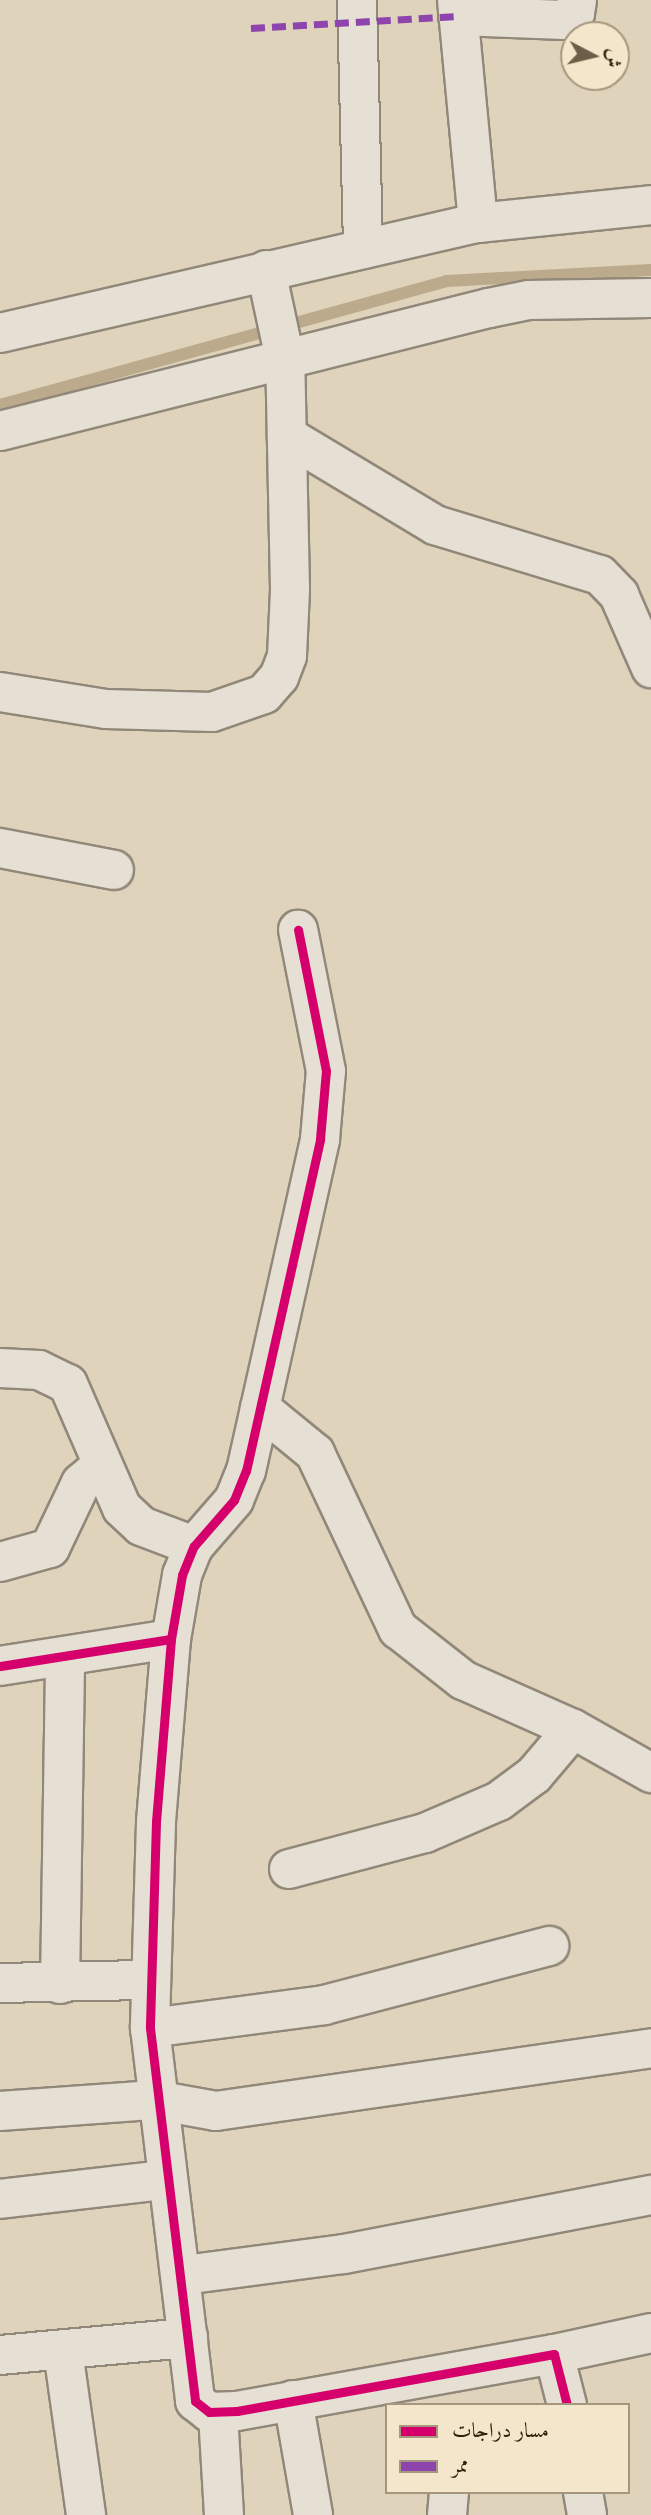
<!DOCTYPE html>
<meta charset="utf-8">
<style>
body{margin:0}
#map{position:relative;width:651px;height:2515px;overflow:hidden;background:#dfd3bc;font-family:"Libre Bodoni",Amiri,serif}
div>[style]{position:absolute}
.stream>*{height:12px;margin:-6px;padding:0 6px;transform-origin:6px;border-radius:6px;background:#bcaa8c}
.roads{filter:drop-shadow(2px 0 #918879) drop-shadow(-2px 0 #918879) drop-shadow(0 2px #918879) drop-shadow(0 -2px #918879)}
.minor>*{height:38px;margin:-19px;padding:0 19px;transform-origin:19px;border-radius:19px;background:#e5dfd4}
.quiet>*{height:7px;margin-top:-3.5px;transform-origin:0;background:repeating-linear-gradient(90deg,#8e44ad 0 14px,transparent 0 21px)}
.cycleway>*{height:9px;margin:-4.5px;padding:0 4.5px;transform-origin:4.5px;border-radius:4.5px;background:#d6006c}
span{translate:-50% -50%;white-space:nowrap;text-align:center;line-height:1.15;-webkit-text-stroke:5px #f4e6ca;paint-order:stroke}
.legend{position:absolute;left:385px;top:2403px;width:245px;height:91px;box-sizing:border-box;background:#f4e6ca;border:2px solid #a6967e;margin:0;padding:9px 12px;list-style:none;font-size:21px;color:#301f0d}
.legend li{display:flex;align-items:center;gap:14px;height:35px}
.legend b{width:35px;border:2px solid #a6967e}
.north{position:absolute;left:560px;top:21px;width:70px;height:70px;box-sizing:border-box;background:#f4e6ca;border:2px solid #a6967e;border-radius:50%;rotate:97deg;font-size:19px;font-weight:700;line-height:28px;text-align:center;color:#301f0d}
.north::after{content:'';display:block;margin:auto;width:24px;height:32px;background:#6d5e4a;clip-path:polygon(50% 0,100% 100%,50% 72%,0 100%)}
</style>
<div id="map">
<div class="stream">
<i style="left:0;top:405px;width:464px;rotate:-15.5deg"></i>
<i style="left:447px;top:281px;width:204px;rotate:-3.1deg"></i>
</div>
<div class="roads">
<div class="minor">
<i style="left:357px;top:0;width:249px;rotate:88.6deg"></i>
<i style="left:457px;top:0;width:224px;rotate:84.6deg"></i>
<i style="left:458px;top:16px;width:106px;rotate:2.2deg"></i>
<i style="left:564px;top:20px;width:13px;rotate:-32deg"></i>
<i style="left:575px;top:13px;width:13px;rotate:-81deg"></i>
<i style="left:0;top:333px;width:490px;rotate:-13deg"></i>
<i style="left:478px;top:223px;width:174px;rotate:-5.9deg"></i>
<i style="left:0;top:431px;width:504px;rotate:-14.12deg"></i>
<i style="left:489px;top:308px;width:41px;rotate:-11.3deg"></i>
<i style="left:529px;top:300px;width:122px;rotate:-0.9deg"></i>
<i style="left:287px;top:436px;width:173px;rotate:31deg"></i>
<i style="left:435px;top:525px;width:172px;rotate:16.9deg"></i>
<i style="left:600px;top:575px;width:28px;rotate:46deg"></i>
<i style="left:619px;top:595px;width:80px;rotate:66.3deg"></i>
<i style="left:0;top:692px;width:107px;rotate:9.1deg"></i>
<i style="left:106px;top:709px;width:106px;rotate:1.6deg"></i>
<i style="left:212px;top:712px;width:55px;rotate:-19.1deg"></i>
<i style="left:264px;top:694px;width:23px;rotate:-49deg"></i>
<i style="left:279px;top:677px;width:22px;rotate:-69deg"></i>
<i style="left:287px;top:656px;width:67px;rotate:-87.4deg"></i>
<i style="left:290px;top:589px;width:230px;rotate:-91.2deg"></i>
<i style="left:285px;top:359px;width:91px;rotate:-102.1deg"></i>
<i style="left:0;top:848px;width:116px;rotate:10.9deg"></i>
<i style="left:0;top:1368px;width:39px;rotate:3deg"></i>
<i style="left:39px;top:1370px;width:32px;rotate:26deg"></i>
<i style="left:68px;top:1384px;width:135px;rotate:66.5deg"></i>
<i style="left:122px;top:1508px;width:26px;rotate:43deg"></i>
<i style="left:141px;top:1526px;width:57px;rotate:20.7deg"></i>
<i style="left:260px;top:1408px;width:71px;rotate:39.3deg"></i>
<i style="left:315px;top:1453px;width:195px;rotate:64.8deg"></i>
<i style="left:398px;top:1629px;width:83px;rotate:38.1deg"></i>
<i style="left:463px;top:1680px;width:120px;rotate:24deg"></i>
<i style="left:573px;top:1729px;width:90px;rotate:29.4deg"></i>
<i style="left:0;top:1562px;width:52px;rotate:-15.6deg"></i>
<i style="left:50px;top:1548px;width:72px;rotate:-64.5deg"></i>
<i style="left:81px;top:1483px;width:26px;rotate:-40deg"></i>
<i style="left:171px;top:1639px;width:65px;rotate:-80.2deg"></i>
<i style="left:182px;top:1575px;width:31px;rotate:-68deg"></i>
<i style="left:194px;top:1546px;width:61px;rotate:-49deg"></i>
<i style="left:234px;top:1500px;width:31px;rotate:-68deg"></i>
<i style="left:246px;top:1471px;width:340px;rotate:-77.4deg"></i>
<i style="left:320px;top:1139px;width:68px;rotate:-85deg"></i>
<i style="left:326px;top:1071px;width:144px;rotate:-101.2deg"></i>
<i style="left:0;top:1666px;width:173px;rotate:-9deg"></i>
<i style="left:171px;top:1639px;width:184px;rotate:94.7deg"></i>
<i style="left:156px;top:1822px;width:206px;rotate:91.7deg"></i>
<i style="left:150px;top:2028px;width:376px;rotate:83.1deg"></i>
<i style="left:195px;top:2401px;width:18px;rotate:38deg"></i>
<i style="left:209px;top:2412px;width:28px;rotate:-2deg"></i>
<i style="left:237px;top:2411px;width:322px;rotate:-10.2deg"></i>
<i style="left:554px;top:2354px;width:53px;rotate:75.7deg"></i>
<i style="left:289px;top:1869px;width:141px;rotate:-14.8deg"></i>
<i style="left:425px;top:1833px;width:81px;rotate:-23.4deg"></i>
<i style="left:499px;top:1801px;width:44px;rotate:-36.6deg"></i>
<i style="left:534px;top:1775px;width:60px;rotate:-49.7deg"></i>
<i style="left:0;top:1983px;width:148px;rotate:-1.2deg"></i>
<i style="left:60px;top:1984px;width:327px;rotate:-89.1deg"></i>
<i style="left:150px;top:2028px;width:176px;rotate:-7.5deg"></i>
<i style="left:324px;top:2005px;width:233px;rotate:-14.7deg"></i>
<i style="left:0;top:2111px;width:155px;rotate:-4.1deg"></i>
<i style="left:155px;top:2100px;width:62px;rotate:10.2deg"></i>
<i style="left:216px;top:2111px;width:440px;rotate:-8.2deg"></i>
<i style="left:0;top:2199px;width:166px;rotate:-6.6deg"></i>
<i style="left:184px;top:2275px;width:161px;rotate:-7.5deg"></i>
<i style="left:344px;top:2254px;width:313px;rotate:-10.9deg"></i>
<i style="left:63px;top:2351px;width:166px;rotate:82deg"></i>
<i style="left:554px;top:2354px;width:99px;rotate:-12.2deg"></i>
<i style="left:0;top:2355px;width:189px;rotate:-5.2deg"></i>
<i style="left:293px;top:2400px;width:117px;rotate:80.1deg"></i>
<i style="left:218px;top:2414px;width:101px;rotate:86.6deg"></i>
<i style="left:583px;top:2492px;width:23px;rotate:80deg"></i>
<i style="left:447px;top:2515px;width:23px;rotate:-85deg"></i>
</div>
</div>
<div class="quiet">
<i style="left:251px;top:28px;width:207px;rotate:-3.3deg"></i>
</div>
<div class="cycleway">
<i style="left:171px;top:1639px;width:65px;rotate:-80.2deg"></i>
<i style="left:182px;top:1575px;width:31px;rotate:-68deg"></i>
<i style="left:194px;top:1546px;width:61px;rotate:-49deg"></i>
<i style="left:234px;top:1500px;width:31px;rotate:-68deg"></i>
<i style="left:246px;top:1471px;width:340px;rotate:-77.4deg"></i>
<i style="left:320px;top:1139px;width:68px;rotate:-85deg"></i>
<i style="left:326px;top:1071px;width:144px;rotate:-101.2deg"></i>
<i style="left:0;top:1666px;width:173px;rotate:-9deg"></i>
<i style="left:171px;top:1639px;width:184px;rotate:94.7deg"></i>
<i style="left:156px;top:1822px;width:206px;rotate:91.7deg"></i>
<i style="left:150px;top:2028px;width:376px;rotate:83.1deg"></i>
<i style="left:195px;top:2401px;width:18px;rotate:38deg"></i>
<i style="left:209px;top:2412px;width:28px;rotate:-2deg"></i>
<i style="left:237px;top:2411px;width:322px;rotate:-10.2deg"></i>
<i style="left:554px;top:2354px;width:53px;rotate:75.7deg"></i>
</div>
<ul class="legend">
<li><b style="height:9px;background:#d6006c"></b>مسار دراجات</li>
<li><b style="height:9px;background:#8e44ad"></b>ممر</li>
</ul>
<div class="north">ش</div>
</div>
